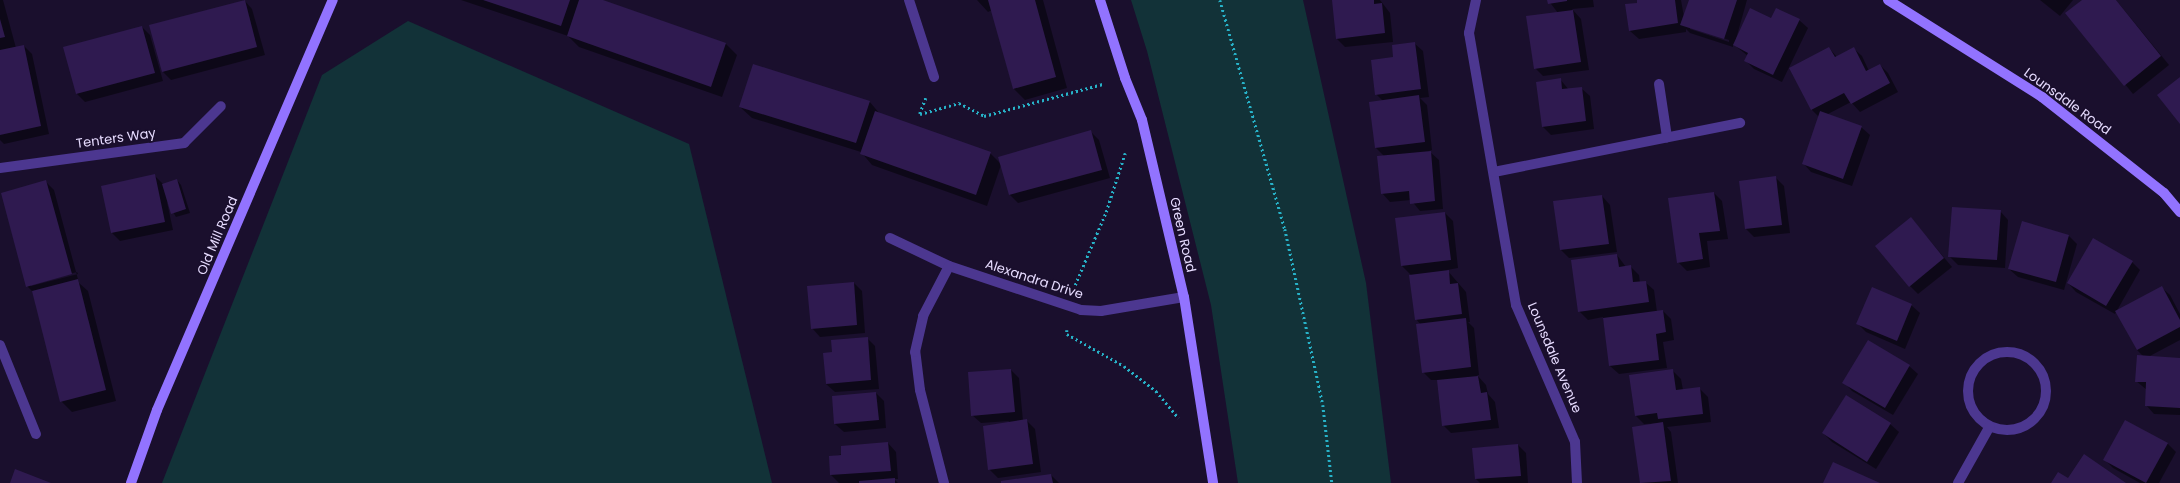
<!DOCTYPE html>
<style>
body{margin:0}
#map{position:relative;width:2180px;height:483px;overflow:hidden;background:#1a0f2d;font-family:Poppins,sans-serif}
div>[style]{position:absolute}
.green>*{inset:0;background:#123238}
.shadow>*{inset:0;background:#0007}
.building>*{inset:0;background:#2f1a50}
.path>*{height:2.5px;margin-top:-1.25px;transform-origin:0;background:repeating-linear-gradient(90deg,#27b2c8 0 2px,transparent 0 5px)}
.street>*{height:10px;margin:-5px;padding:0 5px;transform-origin:5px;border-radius:5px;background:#4c3790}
.street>.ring{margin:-5px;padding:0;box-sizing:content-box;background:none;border:10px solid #4c3790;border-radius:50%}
.secondary>*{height:10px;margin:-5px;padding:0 5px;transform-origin:5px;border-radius:5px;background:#9273ff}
span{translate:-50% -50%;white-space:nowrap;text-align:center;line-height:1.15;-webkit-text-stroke:3px #1a0f2d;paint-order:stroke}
.street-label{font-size:13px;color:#e7dcff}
</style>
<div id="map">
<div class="green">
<i style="clip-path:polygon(1131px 0,1303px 0,1366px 283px,1391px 483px,1238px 483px,1211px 305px,1147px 51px)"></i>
<i style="clip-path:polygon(408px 21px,689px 144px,772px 483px,162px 483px,322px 75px)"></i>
</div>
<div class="shadow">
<i style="clip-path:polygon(0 0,3px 0,16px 48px,24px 46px,32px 54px,49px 134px,4px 144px,0 140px)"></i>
<i style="clip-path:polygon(244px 0,252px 9px,265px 55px,171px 80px,163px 72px)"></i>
<i style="clip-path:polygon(461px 0,600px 0,726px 44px,737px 55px,722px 97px,579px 47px,568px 36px)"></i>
<i style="clip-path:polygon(977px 0,1043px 0,1067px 88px,1025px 100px,1013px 88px,992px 10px,988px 12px)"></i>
<i style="clip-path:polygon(1333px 0,1380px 0,1390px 13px,1393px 42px,1345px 47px,1337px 39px)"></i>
<i style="clip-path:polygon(1548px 0,1593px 0,1594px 7px,1572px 9px,1581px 19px,1589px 70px,1543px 76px,1535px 68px,1558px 13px)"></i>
<i style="clip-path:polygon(evenodd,1638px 0,1681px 0,1684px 17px,1690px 0,1747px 0,1736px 39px,1772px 20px,1799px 20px,1808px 28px,1782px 82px,1754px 69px,1746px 61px,1748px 56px,1733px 44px,1733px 47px,1690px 33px,1686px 29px,1686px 32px,1639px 39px,1630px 31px,1638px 0,1690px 27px,1729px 40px,1729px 42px,1690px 29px,1690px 27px)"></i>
<i style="clip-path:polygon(2040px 0,2073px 0,2060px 16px)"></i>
<i style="clip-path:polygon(2083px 0,2116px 0,2169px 65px,2133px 94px,2067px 13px)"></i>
<i style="clip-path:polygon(142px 27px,150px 35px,163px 81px,85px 102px,77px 94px,64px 48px)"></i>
<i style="clip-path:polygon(1414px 43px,1423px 51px,1429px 97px,1420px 98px,1427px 105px,1432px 150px,1429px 151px,1439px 160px,1443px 209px,1420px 211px,1411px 200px,1390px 202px,1382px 193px,1384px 156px,1376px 148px,1370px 103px,1383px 101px,1376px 94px,1394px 57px)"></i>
<i style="clip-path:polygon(1829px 48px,1837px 57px,1853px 48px,1862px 56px,1869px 71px,1880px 65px,1888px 73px,1898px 92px,1860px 112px,1851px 102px,1826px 115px,1861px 127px,1870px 135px,1852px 186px,1811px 172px,1803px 163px,1819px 117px,1812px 110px,1790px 69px)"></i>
<i style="clip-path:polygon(1560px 79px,1569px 90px,1581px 88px,1590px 96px,1594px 129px,1551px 135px,1543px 127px)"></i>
<i style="clip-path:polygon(869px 101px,880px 114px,990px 153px,1001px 164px,1091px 132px,1099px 140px,1110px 178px,1018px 203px,1010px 195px,1001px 165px,987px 206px,872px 165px,861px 152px,752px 118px,740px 107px)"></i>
<i style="clip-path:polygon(155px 176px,163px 184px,177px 180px,181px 185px,190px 213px,176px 217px,167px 202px,173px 230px,120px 241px,112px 233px)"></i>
<i style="clip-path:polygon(1775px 177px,1784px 186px,1790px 233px,1754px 237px,1746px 229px)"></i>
<i style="clip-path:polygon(evenodd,46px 182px,54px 190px,79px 283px,88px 291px,116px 401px,72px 412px,61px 401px,33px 292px,27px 286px,46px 182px,77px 272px,78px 274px,31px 286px,31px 284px,77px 272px)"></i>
<i style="clip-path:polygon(1714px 193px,1722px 201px,1728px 239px,1707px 241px,1710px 267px,1687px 271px,1678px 262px)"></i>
<i style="clip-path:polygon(1602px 196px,1610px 205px,1617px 252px,1569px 258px,1561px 250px)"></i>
<i style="clip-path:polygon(2000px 211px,2008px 220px,2005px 268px,1958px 265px,1949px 256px)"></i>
<i style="clip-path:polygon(1445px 213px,1453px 221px,1458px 268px,1447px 270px,1466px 292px,1470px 322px,1468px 322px,1474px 328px,1479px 375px,1477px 375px,1486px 385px,1488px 394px,1495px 402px,1499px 428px,1451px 433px,1443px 425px,1438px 380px,1431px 380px,1423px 372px,1421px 325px,1416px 319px,1412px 276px,1402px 266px)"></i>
<i style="clip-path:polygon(1911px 218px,1952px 267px,1918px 294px,1910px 286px)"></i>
<i style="clip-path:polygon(2069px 236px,2077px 244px,2064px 290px,2018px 277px,2009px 269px)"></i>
<i style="clip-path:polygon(1617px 255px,1626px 267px,1630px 266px,1639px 275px,1640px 283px,1645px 282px,1654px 290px,1657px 312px,1663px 311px,1671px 319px,1674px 340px,1663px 342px,1667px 368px,1619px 374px,1610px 366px,1603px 317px,1588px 320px,1579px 311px)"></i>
<i style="clip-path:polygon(2132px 262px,2140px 270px,2115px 314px,2076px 292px,2068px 283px)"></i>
<i style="clip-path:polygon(854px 283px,862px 291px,865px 333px,820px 337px,812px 328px)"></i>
<i style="clip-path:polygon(2161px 287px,2170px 295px,2180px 314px,2180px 340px,2148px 357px,2180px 359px,2180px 415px,2154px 414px,2146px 405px,2147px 390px,2136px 381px,2144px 357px,2137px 350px)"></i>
<i style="clip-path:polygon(1911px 305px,1920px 313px,1905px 349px,1866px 332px,1858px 324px)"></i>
<i style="clip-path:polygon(867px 338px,875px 346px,879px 389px,835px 392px,826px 384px)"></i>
<i style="clip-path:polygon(1909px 366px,1918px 374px,1893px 415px,1852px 391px,1844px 382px)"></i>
<i style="clip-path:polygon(1011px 370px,1019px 378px,1023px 421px,1027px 421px,1035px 429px,1041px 472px,998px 478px,989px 469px,1009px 421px,981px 423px,972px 415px)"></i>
<i style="clip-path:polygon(1673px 371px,1681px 379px,1683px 390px,1699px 388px,1708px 397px,1711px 422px,1667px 427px,1671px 432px,1678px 483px,1641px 483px,1634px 428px,1664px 423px,1644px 424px,1636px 416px)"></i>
<i style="clip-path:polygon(876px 393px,884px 401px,886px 428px,844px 432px,835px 424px)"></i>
<i style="clip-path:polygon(1846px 396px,1890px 424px,1899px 432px,1876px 469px,1832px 442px,1823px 433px)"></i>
<i style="clip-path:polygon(888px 443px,896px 452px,898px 479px,894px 479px,898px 483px,839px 483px,831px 475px,830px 457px)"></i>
<i style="clip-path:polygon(2168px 444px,2176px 452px,2159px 483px,2140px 483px,2113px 468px,2105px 460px)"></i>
<i style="clip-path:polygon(1518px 445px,1526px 453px,1528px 483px,1480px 483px,1476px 479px,1474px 448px)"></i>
<i style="clip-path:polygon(1051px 475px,1059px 483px,1002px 483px)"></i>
</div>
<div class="building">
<i style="clip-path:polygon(245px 0,257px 47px,162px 72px,149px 25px)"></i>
<i style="clip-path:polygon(483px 0,570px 0,561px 26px)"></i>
<i style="clip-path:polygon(579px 0,603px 0,726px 43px,711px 87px,567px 36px)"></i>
<i style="clip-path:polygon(988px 0,1035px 0,1056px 77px,1013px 89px)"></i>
<i style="clip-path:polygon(1332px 0,1374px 0,1374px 4px,1382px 3px,1385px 33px,1336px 39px)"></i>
<i style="clip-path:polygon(1547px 0,1567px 0,1567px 1px,1548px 4px)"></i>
<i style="clip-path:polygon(1637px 0,1675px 0,1678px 23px,1629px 31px,1625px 4px,1637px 3px)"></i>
<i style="clip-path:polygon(1689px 0,1737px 0,1724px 39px,1680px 25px)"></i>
<i style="clip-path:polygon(2082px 0,2116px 0,2161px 56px,2124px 86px,2065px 13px)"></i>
<i style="clip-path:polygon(1750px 8px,1771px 18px,1776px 8px,1800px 19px,1773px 75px,1744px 61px,1748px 53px,1733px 45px)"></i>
<i style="clip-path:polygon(1573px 10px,1581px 62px,1534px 69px,1526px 16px)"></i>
<i style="clip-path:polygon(0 19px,5px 37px,0 38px)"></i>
<i style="clip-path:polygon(142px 26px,155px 73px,76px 94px,63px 47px)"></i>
<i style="clip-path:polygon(1415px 42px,1421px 89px,1375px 95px,1371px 60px,1393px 57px,1392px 45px)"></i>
<i style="clip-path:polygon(24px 45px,41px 126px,0 135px,0 50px)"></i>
<i style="clip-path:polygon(1829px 47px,1835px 57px,1854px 47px,1866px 71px,1880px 64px,1890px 83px,1851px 104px,1844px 93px,1811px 110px,1789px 68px)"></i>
<i style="clip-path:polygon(753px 64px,870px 101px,856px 143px,739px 107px)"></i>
<i style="clip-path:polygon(2180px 77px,2180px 124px,2157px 95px)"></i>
<i style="clip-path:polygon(1561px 78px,1562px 89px,1582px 87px,1586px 121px,1542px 127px,1536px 82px)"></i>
<i style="clip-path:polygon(1419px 95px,1425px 142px,1375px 148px,1369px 102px)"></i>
<i style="clip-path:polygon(875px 111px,991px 152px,976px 195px,860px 154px)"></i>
<i style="clip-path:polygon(1820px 111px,1862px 126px,1843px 179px,1802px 164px)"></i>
<i style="clip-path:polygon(1091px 130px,1102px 170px,1009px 195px,998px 157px)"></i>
<i style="clip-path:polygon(1431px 151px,1435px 201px,1410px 204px,1409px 191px,1381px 194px,1377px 156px)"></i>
<i style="clip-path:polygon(155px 174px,165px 222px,111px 233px,101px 186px)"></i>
<i style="clip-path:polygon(1776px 176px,1782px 225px,1745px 229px,1739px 181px)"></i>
<i style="clip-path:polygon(177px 179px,186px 209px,171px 214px,162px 184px)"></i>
<i style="clip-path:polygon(46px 180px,72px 274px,26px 287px,1px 193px)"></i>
<i style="clip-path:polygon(1714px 192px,1720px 231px,1699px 233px,1703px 259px,1677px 263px,1668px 198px)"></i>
<i style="clip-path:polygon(1602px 195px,1609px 244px,1560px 250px,1553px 201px)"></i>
<i style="clip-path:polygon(1952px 207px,2001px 210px,1997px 260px,1948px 257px)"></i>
<i style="clip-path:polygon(1445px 212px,1451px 260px,1401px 266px,1395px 218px)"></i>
<i style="clip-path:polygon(1911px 217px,1944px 258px,1909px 287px,1875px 246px)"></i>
<i style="clip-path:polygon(2022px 221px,2069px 235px,2056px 282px,2008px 269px)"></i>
<i style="clip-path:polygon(2093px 238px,2133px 261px,2106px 306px,2067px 283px)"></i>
<i style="clip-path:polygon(1617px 254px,1619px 267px,1631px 265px,1633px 282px,1646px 281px,1649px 302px,1578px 312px,1571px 260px)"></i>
<i style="clip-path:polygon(1449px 270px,1450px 284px,1458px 283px,1462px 314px,1415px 320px,1409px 275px)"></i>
<i style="clip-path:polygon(78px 279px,106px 390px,60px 402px,32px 291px)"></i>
<i style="clip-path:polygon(854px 282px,857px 325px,811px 329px,807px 286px)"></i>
<i style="clip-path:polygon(2162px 286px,2180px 320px,2180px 327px,2137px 350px,2115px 311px)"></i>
<i style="clip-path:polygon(1872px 287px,1912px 304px,1897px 341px,1856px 324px)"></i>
<i style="clip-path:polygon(1663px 310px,1666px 332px,1656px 334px,1659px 360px,1609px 366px,1603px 318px)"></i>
<i style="clip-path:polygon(1466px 318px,1471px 367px,1422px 373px,1416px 324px)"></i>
<i style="clip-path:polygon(868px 337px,871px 380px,826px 384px,823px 353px,832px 352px,831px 340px)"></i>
<i style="clip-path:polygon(1868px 340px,1910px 365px,1885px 408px,1842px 383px)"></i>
<i style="clip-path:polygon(2137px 355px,2180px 358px,2180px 408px,2145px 406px,2146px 382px,2135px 382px)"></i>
<i style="clip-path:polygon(1011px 369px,1015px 412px,971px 416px,968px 372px)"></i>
<i style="clip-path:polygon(1673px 369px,1676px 390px,1700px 387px,1703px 414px,1658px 419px,1657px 413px,1635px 416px,1629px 375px)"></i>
<i style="clip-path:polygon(1478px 376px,1481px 393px,1487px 392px,1491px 420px,1442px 426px,1437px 380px)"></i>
<i style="clip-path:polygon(876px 392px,879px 420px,834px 424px,832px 396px)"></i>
<i style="clip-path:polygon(1846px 395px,1891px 423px,1867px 462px,1822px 433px)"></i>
<i style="clip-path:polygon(1027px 419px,1033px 464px,988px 470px,983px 426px)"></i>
<i style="clip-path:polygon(2125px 420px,2168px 443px,2146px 483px,2103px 460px)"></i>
<i style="clip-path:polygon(1663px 422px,1671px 481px,1640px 483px,1632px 427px)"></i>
<i style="clip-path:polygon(888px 442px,891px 471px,830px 475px,829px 456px,841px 455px,841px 446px)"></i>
<i style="clip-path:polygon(1518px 444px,1521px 476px,1475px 479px,1472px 448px)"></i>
<i style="clip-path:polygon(2084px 454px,2126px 483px,2051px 483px,2058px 472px,2068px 478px)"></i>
<i style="clip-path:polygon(1833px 462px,1880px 483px,1823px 483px)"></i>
<i style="clip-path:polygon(15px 469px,51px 483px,10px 483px)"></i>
<i style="clip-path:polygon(1051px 474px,1053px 483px,1001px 483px,1001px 481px)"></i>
<i style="clip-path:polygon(895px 478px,895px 483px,859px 483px,859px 481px)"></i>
</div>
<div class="path">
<i style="left:1220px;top:0;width:238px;rotate:74.2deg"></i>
<i style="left:1285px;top:229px;width:180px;rotate:77.8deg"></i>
<i style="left:1323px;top:405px;width:79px;rotate:83.4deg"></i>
<i style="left:926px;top:98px;width:17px;rotate:111deg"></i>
<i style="left:920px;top:114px;width:41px;rotate:-15.8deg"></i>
<i style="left:959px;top:103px;width:28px;rotate:27deg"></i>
<i style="left:984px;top:116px;width:123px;rotate:-15.1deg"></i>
<i style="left:1075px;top:285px;width:79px;rotate:-67deg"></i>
<i style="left:1106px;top:212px;width:62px;rotate:-72.1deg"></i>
<i style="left:1067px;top:330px;width:4px;rotate:90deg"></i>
<i style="left:1067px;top:334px;width:65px;rotate:29.3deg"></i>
<i style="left:1124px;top:366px;width:41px;rotate:38deg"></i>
<i style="left:1156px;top:391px;width:35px;rotate:50deg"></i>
</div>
<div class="street">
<i style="left:909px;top:0;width:81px;rotate:72deg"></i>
<i style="left:1476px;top:0;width:34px;rotate:102deg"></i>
<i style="left:1469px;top:33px;width:276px;rotate:80.2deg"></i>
<i style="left:1516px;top:305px;width:149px;rotate:66.7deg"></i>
<i style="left:1575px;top:442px;width:41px;rotate:87.2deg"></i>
<i style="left:1659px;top:84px;width:54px;rotate:81.4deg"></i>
<i style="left:0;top:168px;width:186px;rotate:-7.7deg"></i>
<i style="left:184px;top:143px;width:52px;rotate:-45deg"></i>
<i style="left:1494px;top:172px;width:251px;rotate:-11.3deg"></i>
<i style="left:890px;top:238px;width:65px;rotate:25.4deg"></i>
<i style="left:949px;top:266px;width:139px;rotate:18.4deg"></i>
<i style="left:1081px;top:310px;width:20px;rotate:3deg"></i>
<i style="left:1101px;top:311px;width:84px;rotate:-9.6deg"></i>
<i style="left:0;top:345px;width:96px;rotate:68deg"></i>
<i class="ring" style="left:1968px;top:352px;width:68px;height:68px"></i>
<i style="left:944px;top:483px;width:96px;rotate:-104.5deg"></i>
<i style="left:920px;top:390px;width:38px;rotate:-97deg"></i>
<i style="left:915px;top:352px;width:37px;rotate:-77deg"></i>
<i style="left:923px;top:316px;width:56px;rotate:-62.5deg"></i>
<i style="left:1958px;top:483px;width:65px;rotate:-60.7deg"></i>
</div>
<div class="secondary">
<i style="left:1100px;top:0;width:82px;rotate:72.2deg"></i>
<i style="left:1125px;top:78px;width:45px;rotate:68deg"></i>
<i style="left:1142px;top:120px;width:182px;rotate:76.7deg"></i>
<i style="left:1184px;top:297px;width:188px;rotate:81.1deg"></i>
<i style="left:1888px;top:0;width:182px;rotate:32.2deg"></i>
<i style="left:2042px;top:97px;width:155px;rotate:38.2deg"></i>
<i style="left:2164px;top:193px;width:25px;rotate:50deg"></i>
<i style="left:131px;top:483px;width:77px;rotate:-70.4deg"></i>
<i style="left:157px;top:410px;width:446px;rotate:-66.8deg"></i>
</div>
<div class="street-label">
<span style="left:2067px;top:102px;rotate:36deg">Lounsdale Road</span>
<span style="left:116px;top:139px;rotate:-8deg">Tenters Way</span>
<span style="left:1182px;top:235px;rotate:77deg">Green Road</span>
<span style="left:218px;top:236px;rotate:-67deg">Old Mill Road</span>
<span style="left:1034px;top:280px;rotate:18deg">Alexandra Drive</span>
<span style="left:1554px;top:358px;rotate:67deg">Lounsdale Avenue</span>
</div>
</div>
